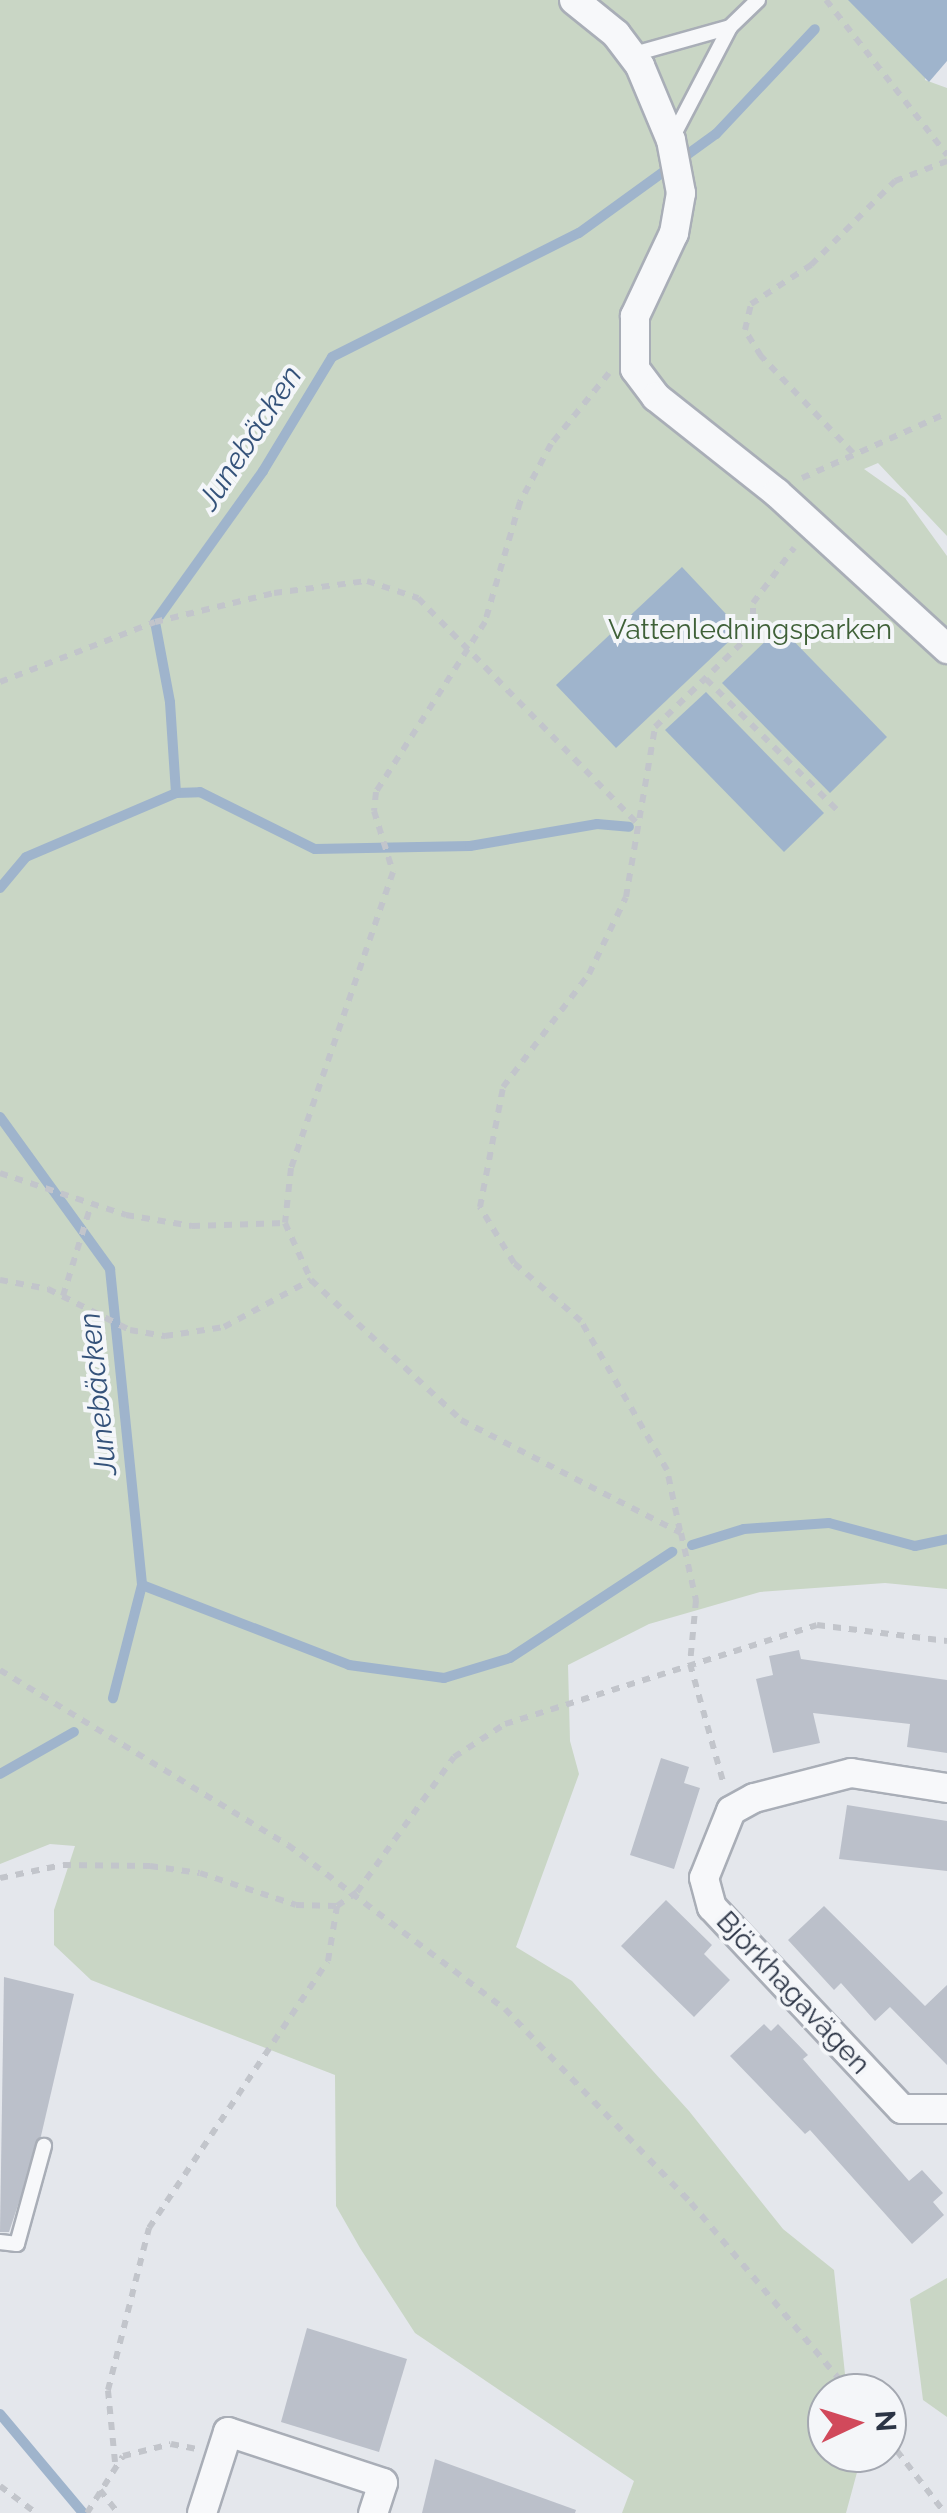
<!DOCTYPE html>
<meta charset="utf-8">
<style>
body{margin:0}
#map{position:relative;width:947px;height:2513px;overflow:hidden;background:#e4e7ec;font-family:Raleway,sans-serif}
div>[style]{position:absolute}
.green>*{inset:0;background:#c9d6c5}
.water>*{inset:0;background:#9fb4cc}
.stream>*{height:10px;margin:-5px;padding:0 5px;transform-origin:5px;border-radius:5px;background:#9fb4cc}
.building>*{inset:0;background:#bbc0ca}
.path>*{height:6px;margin-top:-3px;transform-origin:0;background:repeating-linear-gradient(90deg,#c2c5cb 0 8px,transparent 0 16px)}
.roads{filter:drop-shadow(2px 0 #a9aeb7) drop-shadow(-2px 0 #a9aeb7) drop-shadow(0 2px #a9aeb7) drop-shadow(0 -2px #a9aeb7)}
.lane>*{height:14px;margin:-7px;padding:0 7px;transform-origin:7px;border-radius:7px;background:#f7f8fa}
.street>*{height:28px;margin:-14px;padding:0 14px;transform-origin:14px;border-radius:14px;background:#f7f8fa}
span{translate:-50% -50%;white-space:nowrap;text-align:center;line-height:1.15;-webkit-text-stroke:8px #f4f6f9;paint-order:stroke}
.park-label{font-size:28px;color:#3f6138}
.street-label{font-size:28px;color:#2b3445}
.water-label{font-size:30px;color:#34527a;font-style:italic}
.north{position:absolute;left:807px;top:2373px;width:100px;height:100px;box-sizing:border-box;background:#f4f6f9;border:2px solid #a4a8b1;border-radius:50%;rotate:86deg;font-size:28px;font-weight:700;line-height:40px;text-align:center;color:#2b3445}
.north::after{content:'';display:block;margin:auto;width:35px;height:45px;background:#d1495b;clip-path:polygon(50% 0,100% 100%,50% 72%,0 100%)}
</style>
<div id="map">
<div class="green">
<i style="clip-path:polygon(0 0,938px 0,925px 80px,947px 88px,947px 536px,878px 463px,864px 469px,905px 498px,947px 556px,947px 1589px,885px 1583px,760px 1592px,649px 1624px,568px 1665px,570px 1741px,579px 1774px,516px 1947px,572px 1981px,689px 2111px,783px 2229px,834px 2270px,847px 2393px,827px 2393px,827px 2453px,856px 2453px,859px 2465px,846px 2513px,622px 2513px,634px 2481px,415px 2333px,360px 2248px,336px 2206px,335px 2075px,91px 1980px,54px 1945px,54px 1910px,75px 1846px,50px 1844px,0 1864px)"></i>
<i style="clip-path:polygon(947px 2278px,947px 2417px,923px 2400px,910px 2299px)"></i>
</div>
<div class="water">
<i style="clip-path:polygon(848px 0,947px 0,947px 61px,929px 82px)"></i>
<i style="clip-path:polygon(682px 567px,741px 630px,616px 748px,556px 685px)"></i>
<i style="clip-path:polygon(780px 627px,887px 737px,830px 793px,722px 683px)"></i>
<i style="clip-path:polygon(706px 692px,824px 813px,784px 852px,665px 730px)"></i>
</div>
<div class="stream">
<i style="left:176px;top:793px;width:24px;rotate:-2deg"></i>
<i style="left:200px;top:792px;width:128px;rotate:26.4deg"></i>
<i style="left:315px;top:849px;width:155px;rotate:-1.1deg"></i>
<i style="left:470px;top:846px;width:129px;rotate:-9.8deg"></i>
<i style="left:597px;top:824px;width:32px;rotate:5deg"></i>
<i style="left:0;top:888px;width:40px;rotate:-50deg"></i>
<i style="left:26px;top:857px;width:163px;rotate:-23.1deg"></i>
<i style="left:176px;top:793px;width:91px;rotate:-93.8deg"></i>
<i style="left:170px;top:702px;width:81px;rotate:-100.6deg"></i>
<i style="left:155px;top:622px;width:186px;rotate:-54.4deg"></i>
<i style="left:263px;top:471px;width:133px;rotate:-58.8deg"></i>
<i style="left:332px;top:357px;width:276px;rotate:-26.7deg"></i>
<i style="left:579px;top:233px;width:169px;rotate:-35.9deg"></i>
<i style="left:716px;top:134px;width:144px;rotate:-46.7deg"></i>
<i style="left:0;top:1117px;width:188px;rotate:54.1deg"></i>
<i style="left:110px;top:1269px;width:318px;rotate:84.2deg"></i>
<i style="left:142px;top:1585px;width:117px;rotate:104.4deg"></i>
<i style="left:692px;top:1545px;width:54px;rotate:-17.1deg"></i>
<i style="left:744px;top:1529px;width:85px;rotate:-4deg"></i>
<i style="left:829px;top:1523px;width:89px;rotate:15deg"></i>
<i style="left:915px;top:1546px;width:33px;rotate:-12deg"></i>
<i style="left:142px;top:1585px;width:222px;rotate:21.1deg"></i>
<i style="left:349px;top:1665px;width:96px;rotate:7.8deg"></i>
<i style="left:444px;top:1678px;width:69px;rotate:-16.9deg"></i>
<i style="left:510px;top:1658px;width:194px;rotate:-33.2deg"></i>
<i style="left:0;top:1774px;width:85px;rotate:-29.6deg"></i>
<i style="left:0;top:2414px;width:129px;rotate:50deg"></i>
</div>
<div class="building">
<i style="clip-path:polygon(799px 1650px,801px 1659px,947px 1680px,947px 1753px,907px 1747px,910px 1724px,813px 1713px,820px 1743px,773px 1753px,756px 1679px,773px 1675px,769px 1656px)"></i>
<i style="clip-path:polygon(661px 1758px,689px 1767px,684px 1783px,700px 1788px,674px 1869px,630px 1855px)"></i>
<i style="clip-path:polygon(847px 1805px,947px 1821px,947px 1871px,839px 1859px)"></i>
<i style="clip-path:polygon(666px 1900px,712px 1945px,704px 1954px,730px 1980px,694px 2017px,621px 1946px)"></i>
<i style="clip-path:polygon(824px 1906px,925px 2006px,947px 1985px,947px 2065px,890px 2007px,875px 2021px,841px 1983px,834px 1990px,788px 1940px)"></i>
<i style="clip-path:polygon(4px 1977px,74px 1994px,41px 2136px,9px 2232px,0 2232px)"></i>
<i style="clip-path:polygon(764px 2024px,771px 2031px,778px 2024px,808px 2055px,803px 2059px,909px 2181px,922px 2170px,943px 2193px,933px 2202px,944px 2215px,912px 2244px,810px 2130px,805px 2134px,730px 2056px)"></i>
<i style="clip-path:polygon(307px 2328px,407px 2359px,379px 2452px,281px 2422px)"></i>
<i style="clip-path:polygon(435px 2459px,576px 2510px,575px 2513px,422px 2513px)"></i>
</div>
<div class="path">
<i style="left:826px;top:0;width:197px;rotate:52deg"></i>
<i style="left:609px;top:373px;width:92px;rotate:129.2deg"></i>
<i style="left:551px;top:444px;width:66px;rotate:118.1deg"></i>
<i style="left:520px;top:502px;width:125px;rotate:106.3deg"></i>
<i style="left:485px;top:622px;width:202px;rotate:122.7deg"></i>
<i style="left:376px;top:792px;width:19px;rotate:96deg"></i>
<i style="left:374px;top:811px;width:64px;rotate:72.7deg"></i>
<i style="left:393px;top:872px;width:313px;rotate:109deg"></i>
<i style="left:291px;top:1168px;width:55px;rotate:96.2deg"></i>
<i style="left:285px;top:1223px;width:63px;rotate:65.5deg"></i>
<i style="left:311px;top:1280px;width:205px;rotate:43deg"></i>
<i style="left:461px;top:1420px;width:247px;rotate:27.2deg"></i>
<i style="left:681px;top:1533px;width:69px;rotate:77.4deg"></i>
<i style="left:696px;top:1600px;width:64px;rotate:95.4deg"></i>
<i style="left:690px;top:1664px;width:126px;rotate:74.3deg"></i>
<i style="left:853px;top:453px;width:134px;rotate:-133.5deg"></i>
<i style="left:761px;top:356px;width:31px;rotate:-122deg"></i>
<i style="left:745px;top:330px;width:27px;rotate:-77deg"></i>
<i style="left:751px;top:304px;width:72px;rotate:-33deg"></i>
<i style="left:811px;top:265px;width:119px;rotate:-45deg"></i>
<i style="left:895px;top:181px;width:56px;rotate:-21deg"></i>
<i style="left:802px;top:478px;width:159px;rotate:-24.1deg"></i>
<i style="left:706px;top:679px;width:187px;rotate:45deg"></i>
<i style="left:0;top:682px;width:166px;rotate:-21.2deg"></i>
<i style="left:155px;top:622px;width:122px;rotate:-13.7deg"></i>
<i style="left:274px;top:593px;width:94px;rotate:-7.4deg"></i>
<i style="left:367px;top:581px;width:54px;rotate:18.4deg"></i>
<i style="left:418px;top:598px;width:317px;rotate:45.8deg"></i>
<i style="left:0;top:1173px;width:133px;rotate:18.4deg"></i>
<i style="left:126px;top:1215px;width:67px;rotate:9.5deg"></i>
<i style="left:192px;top:1226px;width:93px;rotate:-1.8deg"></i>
<i style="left:0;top:1280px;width:49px;rotate:10.6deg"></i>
<i style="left:48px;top:1289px;width:92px;rotate:26.6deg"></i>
<i style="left:130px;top:1330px;width:36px;rotate:10deg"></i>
<i style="left:165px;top:1336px;width:60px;rotate:-8.7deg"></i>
<i style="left:224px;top:1327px;width:99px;rotate:-28.4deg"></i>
<i style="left:63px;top:1296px;width:95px;rotate:-72.9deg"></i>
<i style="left:680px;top:1531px;width:62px;rotate:-102deg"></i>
<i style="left:667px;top:1470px;width:172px;rotate:-120deg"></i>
<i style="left:581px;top:1321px;width:89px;rotate:-139.1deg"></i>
<i style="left:514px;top:1263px;width:66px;rotate:-121.3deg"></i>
<i style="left:480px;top:1207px;width:122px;rotate:-79.1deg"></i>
<i style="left:503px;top:1087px;width:142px;rotate:-52.7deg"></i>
<i style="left:589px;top:974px;width:85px;rotate:-64.3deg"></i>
<i style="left:626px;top:897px;width:172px;rotate:-80.3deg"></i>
<i style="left:655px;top:727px;width:136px;rotate:-44.1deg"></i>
<i style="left:753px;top:632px;width:29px;rotate:-90deg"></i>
<i style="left:753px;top:603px;width:69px;rotate:-53.3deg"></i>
<i style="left:0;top:1670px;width:337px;rotate:31.3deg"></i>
<i style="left:288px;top:1845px;width:272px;rotate:37.1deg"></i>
<i style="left:505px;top:2009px;width:269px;rotate:46.2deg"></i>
<i style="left:691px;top:2203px;width:248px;rotate:49.9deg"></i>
<i style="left:0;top:1878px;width:64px;rotate:-11.7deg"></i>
<i style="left:63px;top:1865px;width:87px;rotate:0.7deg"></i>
<i style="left:150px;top:1866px;width:50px;rotate:8deg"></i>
<i style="left:200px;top:1873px;width:101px;rotate:18.4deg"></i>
<i style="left:296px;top:1905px;width:41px;rotate:1.4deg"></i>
<i style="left:337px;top:1906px;width:24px;rotate:-35deg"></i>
<i style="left:357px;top:1892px;width:166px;rotate:-54.3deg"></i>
<i style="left:454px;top:1757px;width:61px;rotate:-32.9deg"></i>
<i style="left:505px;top:1724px;width:327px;rotate:-17.6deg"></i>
<i style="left:817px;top:1625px;width:131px;rotate:7deg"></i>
<i style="left:887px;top:2438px;width:95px;rotate:52.3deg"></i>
<i style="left:115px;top:2462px;width:72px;rotate:-95.6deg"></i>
<i style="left:108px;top:2390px;width:167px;rotate:-75.8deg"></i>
<i style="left:149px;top:2228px;width:321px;rotate:-56.2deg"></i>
<i style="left:328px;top:1961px;width:56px;rotate:-80.7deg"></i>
<i style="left:0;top:2486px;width:45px;rotate:36.9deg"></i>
<i style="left:100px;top:2490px;width:29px;rotate:52deg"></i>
<i style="left:87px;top:2513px;width:67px;rotate:-57.7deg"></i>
<i style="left:123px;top:2456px;width:49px;rotate:-14deg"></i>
<i style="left:171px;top:2444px;width:25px;rotate:11deg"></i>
</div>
<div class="roads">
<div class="lane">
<i style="left:634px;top:54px;width:100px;rotate:-15.7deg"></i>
<i style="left:730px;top:27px;width:39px;rotate:-44deg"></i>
<i style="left:671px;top:140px;width:127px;rotate:-62.4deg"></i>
<i style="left:0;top:2242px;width:17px;rotate:7deg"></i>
<i style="left:17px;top:2244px;width:102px;rotate:-74.6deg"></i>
</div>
<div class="street">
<i style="left:574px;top:0;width:54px;rotate:39deg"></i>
<i style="left:616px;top:34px;width:40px;rotate:53deg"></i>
<i style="left:640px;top:66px;width:80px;rotate:67.3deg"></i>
<i style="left:671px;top:140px;width:54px;rotate:79.3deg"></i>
<i style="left:681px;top:193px;width:41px;rotate:99.9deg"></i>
<i style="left:674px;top:233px;width:92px;rotate:115.2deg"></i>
<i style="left:635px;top:316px;width:53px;rotate:90deg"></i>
<i style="left:635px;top:369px;width:35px;rotate:53deg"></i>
<i style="left:656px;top:397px;width:154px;rotate:38.4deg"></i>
<i style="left:777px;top:493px;width:231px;rotate:42.5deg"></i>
<i style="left:947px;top:1788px;width:97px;rotate:-171.1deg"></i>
<i style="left:851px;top:1773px;width:100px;rotate:165.5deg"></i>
<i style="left:754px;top:1798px;width:26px;rotate:151deg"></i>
<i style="left:731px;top:1811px;width:72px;rotate:111.9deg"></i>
<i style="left:704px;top:1878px;width:30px;rotate:75deg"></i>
<i style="left:712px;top:1907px;width:277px;rotate:46.8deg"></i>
<i style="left:902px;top:2109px;width:45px"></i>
<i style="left:202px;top:2513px;width:85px;rotate:-72.2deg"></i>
<i style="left:228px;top:2432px;width:163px;rotate:18.2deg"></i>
<i style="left:383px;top:2483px;width:32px;rotate:108deg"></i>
</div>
</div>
<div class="park-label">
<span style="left:750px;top:630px">Vattenledningsparken</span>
</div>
<div class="street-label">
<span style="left:793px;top:1993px;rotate:47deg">Björkhagavägen</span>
</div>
<div class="water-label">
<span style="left:250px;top:438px;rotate:-57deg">Junebäcken</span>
<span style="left:98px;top:1394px;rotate:-96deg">Junebäcken</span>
</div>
<div class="north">N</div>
</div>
